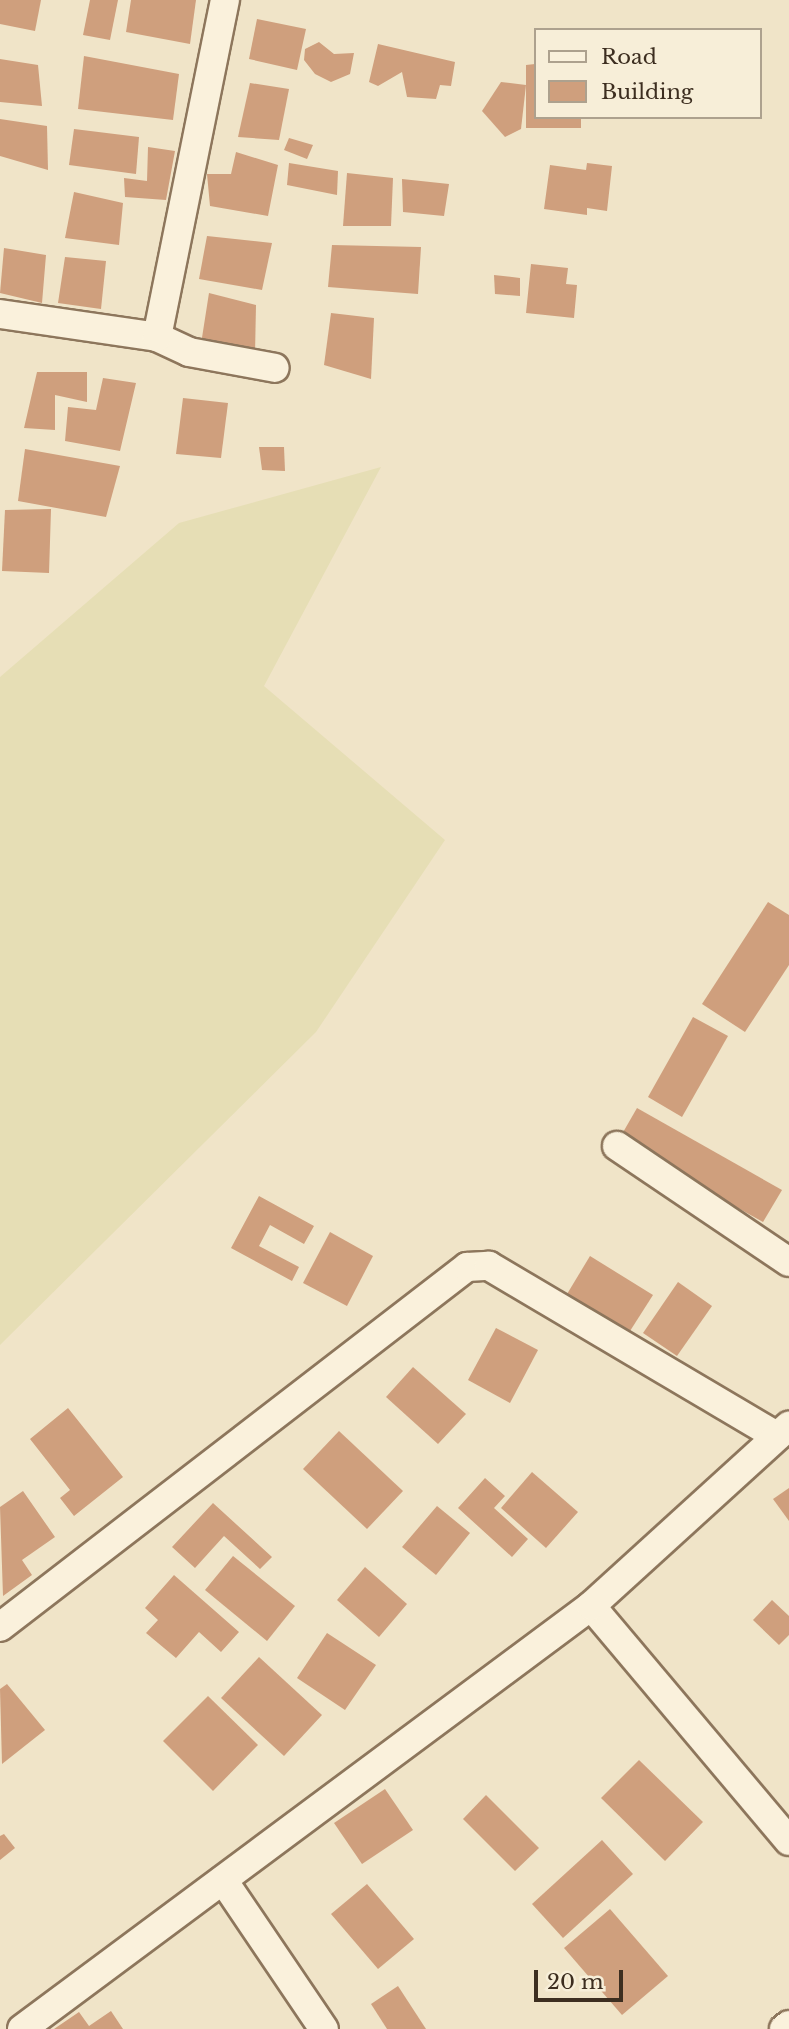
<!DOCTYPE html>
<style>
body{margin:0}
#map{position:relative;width:789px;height:2029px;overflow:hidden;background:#f0e4c8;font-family:"Libre Baskerville",serif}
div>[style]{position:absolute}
.farmland>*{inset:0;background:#e6deb5}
.building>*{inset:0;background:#cf9f7d}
.roads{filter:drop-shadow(2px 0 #8d765c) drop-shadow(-2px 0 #8d765c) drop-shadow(0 2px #8d765c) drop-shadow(0 -2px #8d765c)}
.minor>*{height:28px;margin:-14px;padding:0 14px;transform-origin:14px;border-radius:14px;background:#faf1dc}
span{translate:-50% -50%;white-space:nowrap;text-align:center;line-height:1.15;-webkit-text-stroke:5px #f7eed8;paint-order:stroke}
.legend{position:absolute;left:534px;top:28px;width:228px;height:91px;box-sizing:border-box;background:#f7eed8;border:2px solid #ada18e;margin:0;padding:9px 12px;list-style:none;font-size:21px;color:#3d2e20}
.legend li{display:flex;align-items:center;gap:14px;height:35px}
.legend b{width:35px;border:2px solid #ada18e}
.scale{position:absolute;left:534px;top:1970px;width:89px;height:32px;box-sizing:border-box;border:4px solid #3d2e20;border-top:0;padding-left:9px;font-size:21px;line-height:24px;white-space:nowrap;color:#3d2e20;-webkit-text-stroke:5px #f7eed8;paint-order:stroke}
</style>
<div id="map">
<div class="farmland">
<i style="clip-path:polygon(381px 467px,264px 686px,445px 840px,316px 1032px,0 1345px,0 677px,179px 523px)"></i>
</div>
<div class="building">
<i style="clip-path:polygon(0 0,41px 0,35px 31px,0 24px)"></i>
<i style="clip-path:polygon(90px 0,118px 0,110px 40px,83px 35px)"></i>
<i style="clip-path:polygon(131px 0,196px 0,190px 44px,126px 32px)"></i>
<i style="clip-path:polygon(257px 19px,306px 29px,297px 70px,249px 59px)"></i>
<i style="clip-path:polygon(319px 42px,334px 54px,354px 53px,350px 74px,331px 82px,315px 74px,304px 60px,305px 49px)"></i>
<i style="clip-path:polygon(378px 44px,455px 62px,451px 86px,440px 85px,436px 99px,407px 97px,402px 72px,378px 86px,369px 82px)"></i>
<i style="clip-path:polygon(84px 56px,179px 74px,173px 120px,78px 109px)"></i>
<i style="clip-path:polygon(0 59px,38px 65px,42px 106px,0 102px)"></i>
<i style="clip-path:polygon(535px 64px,535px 117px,581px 117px,581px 128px,526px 128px,526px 65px)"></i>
<i style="clip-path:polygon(501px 82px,526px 85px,521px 129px,505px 137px,482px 111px)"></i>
<i style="clip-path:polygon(250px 83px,289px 89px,279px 140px,238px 137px)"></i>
<i style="clip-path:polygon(0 119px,47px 126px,48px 170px,0 156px)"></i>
<i style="clip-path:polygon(74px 129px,139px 137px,136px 174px,69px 165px)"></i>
<i style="clip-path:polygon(289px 138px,313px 145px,307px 159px,284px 150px)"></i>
<i style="clip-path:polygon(148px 147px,175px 151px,166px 200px,125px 197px,124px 178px,147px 181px)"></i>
<i style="clip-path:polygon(236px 152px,278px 165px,268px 216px,210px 206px,207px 174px,231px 174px)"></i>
<i style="clip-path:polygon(289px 163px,338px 171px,337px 195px,287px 185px)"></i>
<i style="clip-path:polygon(587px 163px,612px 166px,607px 211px,587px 208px,587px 215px,544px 209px,550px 165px,586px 170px)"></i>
<i style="clip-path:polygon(347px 173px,393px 178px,391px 226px,343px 226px)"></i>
<i style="clip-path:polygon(402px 179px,449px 184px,444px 216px,403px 212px)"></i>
<i style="clip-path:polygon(74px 192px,123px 203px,119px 245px,65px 238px)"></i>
<i style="clip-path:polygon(207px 236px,272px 243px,262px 290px,199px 279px)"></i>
<i style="clip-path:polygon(332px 245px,421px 247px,418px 294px,328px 287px)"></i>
<i style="clip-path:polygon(4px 248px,46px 255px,42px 303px,0 293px)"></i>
<i style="clip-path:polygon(65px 257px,106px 261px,101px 309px,58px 303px)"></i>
<i style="clip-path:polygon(531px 264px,568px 268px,566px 284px,577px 285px,574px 318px,526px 313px)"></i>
<i style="clip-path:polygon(494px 275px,520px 278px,520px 296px,495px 294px)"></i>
<i style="clip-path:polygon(209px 293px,256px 305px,255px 354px,201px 344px)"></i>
<i style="clip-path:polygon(331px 313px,374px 318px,371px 379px,324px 365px)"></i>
<i style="clip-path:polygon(37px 372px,87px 372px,87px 402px,55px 395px,55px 430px,24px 428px)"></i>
<i style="clip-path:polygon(103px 378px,136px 383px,120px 451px,65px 441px,68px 407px,96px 410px)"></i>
<i style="clip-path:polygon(183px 398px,228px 403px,221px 458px,176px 454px)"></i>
<i style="clip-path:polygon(259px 447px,284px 447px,285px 471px,262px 470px)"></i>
<i style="clip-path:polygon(25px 449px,120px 466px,106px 517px,18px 501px)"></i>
<i style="clip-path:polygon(51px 509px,49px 573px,2px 571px,5px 510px)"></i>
<i style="clip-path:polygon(768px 902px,789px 915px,789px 965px,745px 1032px,702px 1004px)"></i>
<i style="clip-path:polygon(693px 1017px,728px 1036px,682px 1117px,648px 1097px)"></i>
<i style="clip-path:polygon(637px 1108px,782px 1190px,763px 1222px,618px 1141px)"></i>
<i style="clip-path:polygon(259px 1196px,314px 1226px,304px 1244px,270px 1225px,259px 1246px,299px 1267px,292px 1281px,231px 1248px)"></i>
<i style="clip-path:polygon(330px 1232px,373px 1256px,347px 1306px,303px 1283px)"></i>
<i style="clip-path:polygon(590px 1256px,653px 1295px,623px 1342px,561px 1304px)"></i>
<i style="clip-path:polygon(678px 1282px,712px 1306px,677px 1356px,643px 1333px)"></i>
<i style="clip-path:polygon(496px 1328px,538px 1350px,510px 1403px,468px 1380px)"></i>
<i style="clip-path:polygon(413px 1367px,466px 1414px,438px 1444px,386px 1397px)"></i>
<i style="clip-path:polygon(68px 1408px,123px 1477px,74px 1516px,60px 1498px,70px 1490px,30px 1439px)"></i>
<i style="clip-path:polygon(339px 1431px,403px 1491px,367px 1529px,303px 1469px)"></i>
<i style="clip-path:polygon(532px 1472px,578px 1512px,546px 1548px,501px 1508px)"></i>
<i style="clip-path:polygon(485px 1478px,505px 1496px,494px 1508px,528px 1539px,512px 1557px,458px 1508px)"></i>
<i style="clip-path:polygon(789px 1488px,789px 1521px,773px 1499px)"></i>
<i style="clip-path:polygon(23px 1491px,55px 1537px,22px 1560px,32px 1575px,3px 1596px,0 1507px)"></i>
<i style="clip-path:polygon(213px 1503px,272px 1557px,260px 1569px,224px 1536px,195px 1568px,172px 1547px)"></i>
<i style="clip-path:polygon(437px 1506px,470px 1533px,436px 1575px,402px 1547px)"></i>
<i style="clip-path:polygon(233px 1556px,295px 1606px,267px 1641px,205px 1590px)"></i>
<i style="clip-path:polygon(365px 1567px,407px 1604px,379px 1637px,337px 1600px)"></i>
<i style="clip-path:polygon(174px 1575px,239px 1632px,221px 1652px,199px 1632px,176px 1658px,146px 1633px,158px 1620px,145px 1608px)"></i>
<i style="clip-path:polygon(772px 1600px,789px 1616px,789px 1635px,779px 1645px,753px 1620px)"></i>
<i style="clip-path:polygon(327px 1633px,376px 1665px,345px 1710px,297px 1678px)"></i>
<i style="clip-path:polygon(259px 1657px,322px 1715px,284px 1756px,221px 1698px)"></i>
<i style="clip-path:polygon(7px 1684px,45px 1730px,2px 1764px,0 1689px)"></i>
<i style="clip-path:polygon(208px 1696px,258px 1745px,213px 1791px,163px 1741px)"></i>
<i style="clip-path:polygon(639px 1760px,703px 1822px,665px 1861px,601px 1798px)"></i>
<i style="clip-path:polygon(385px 1789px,413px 1830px,362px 1864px,334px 1823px)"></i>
<i style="clip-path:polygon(486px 1795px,539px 1848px,515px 1871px,463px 1819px)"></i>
<i style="clip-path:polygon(4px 1834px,15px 1848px,0 1860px,0 1836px)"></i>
<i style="clip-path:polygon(602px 1840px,633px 1874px,563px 1938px,532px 1904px)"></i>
<i style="clip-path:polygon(367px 1884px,414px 1939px,378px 1969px,331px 1914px)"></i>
<i style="clip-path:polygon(610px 1909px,668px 1976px,622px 2015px,564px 1948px)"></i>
<i style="clip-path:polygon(398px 1986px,426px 2029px,387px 2029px,371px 2004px)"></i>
<i style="clip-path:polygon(111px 2011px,123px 2029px,54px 2029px,79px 2012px,89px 2026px)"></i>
</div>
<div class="roads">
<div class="minor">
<i style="left:0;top:314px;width:159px;rotate:8.3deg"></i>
<i style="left:157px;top:337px;width:35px;rotate:25deg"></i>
<i style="left:189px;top:352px;width:87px;rotate:10.5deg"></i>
<i style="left:157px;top:337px;width:344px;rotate:-78.6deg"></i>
<i style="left:617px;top:1146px;width:207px;rotate:34deg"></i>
<i style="left:591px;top:1606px;width:307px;rotate:49.9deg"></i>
<i style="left:0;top:1627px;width:590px;rotate:-37.63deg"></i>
<i style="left:467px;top:1267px;width:22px;rotate:-3deg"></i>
<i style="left:489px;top:1266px;width:334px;rotate:30.6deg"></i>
<i style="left:223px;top:1880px;width:180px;rotate:55.9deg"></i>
<i style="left:22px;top:2029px;width:709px;rotate:-36.63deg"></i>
<i style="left:591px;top:1606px;width:268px;rotate:-42.3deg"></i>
<i style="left:784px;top:2029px;width:6px;rotate:-39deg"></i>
</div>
</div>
<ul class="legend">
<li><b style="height:9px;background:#faf1dc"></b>Road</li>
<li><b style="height:19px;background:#cf9f7d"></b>Building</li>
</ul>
<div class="scale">20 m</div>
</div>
